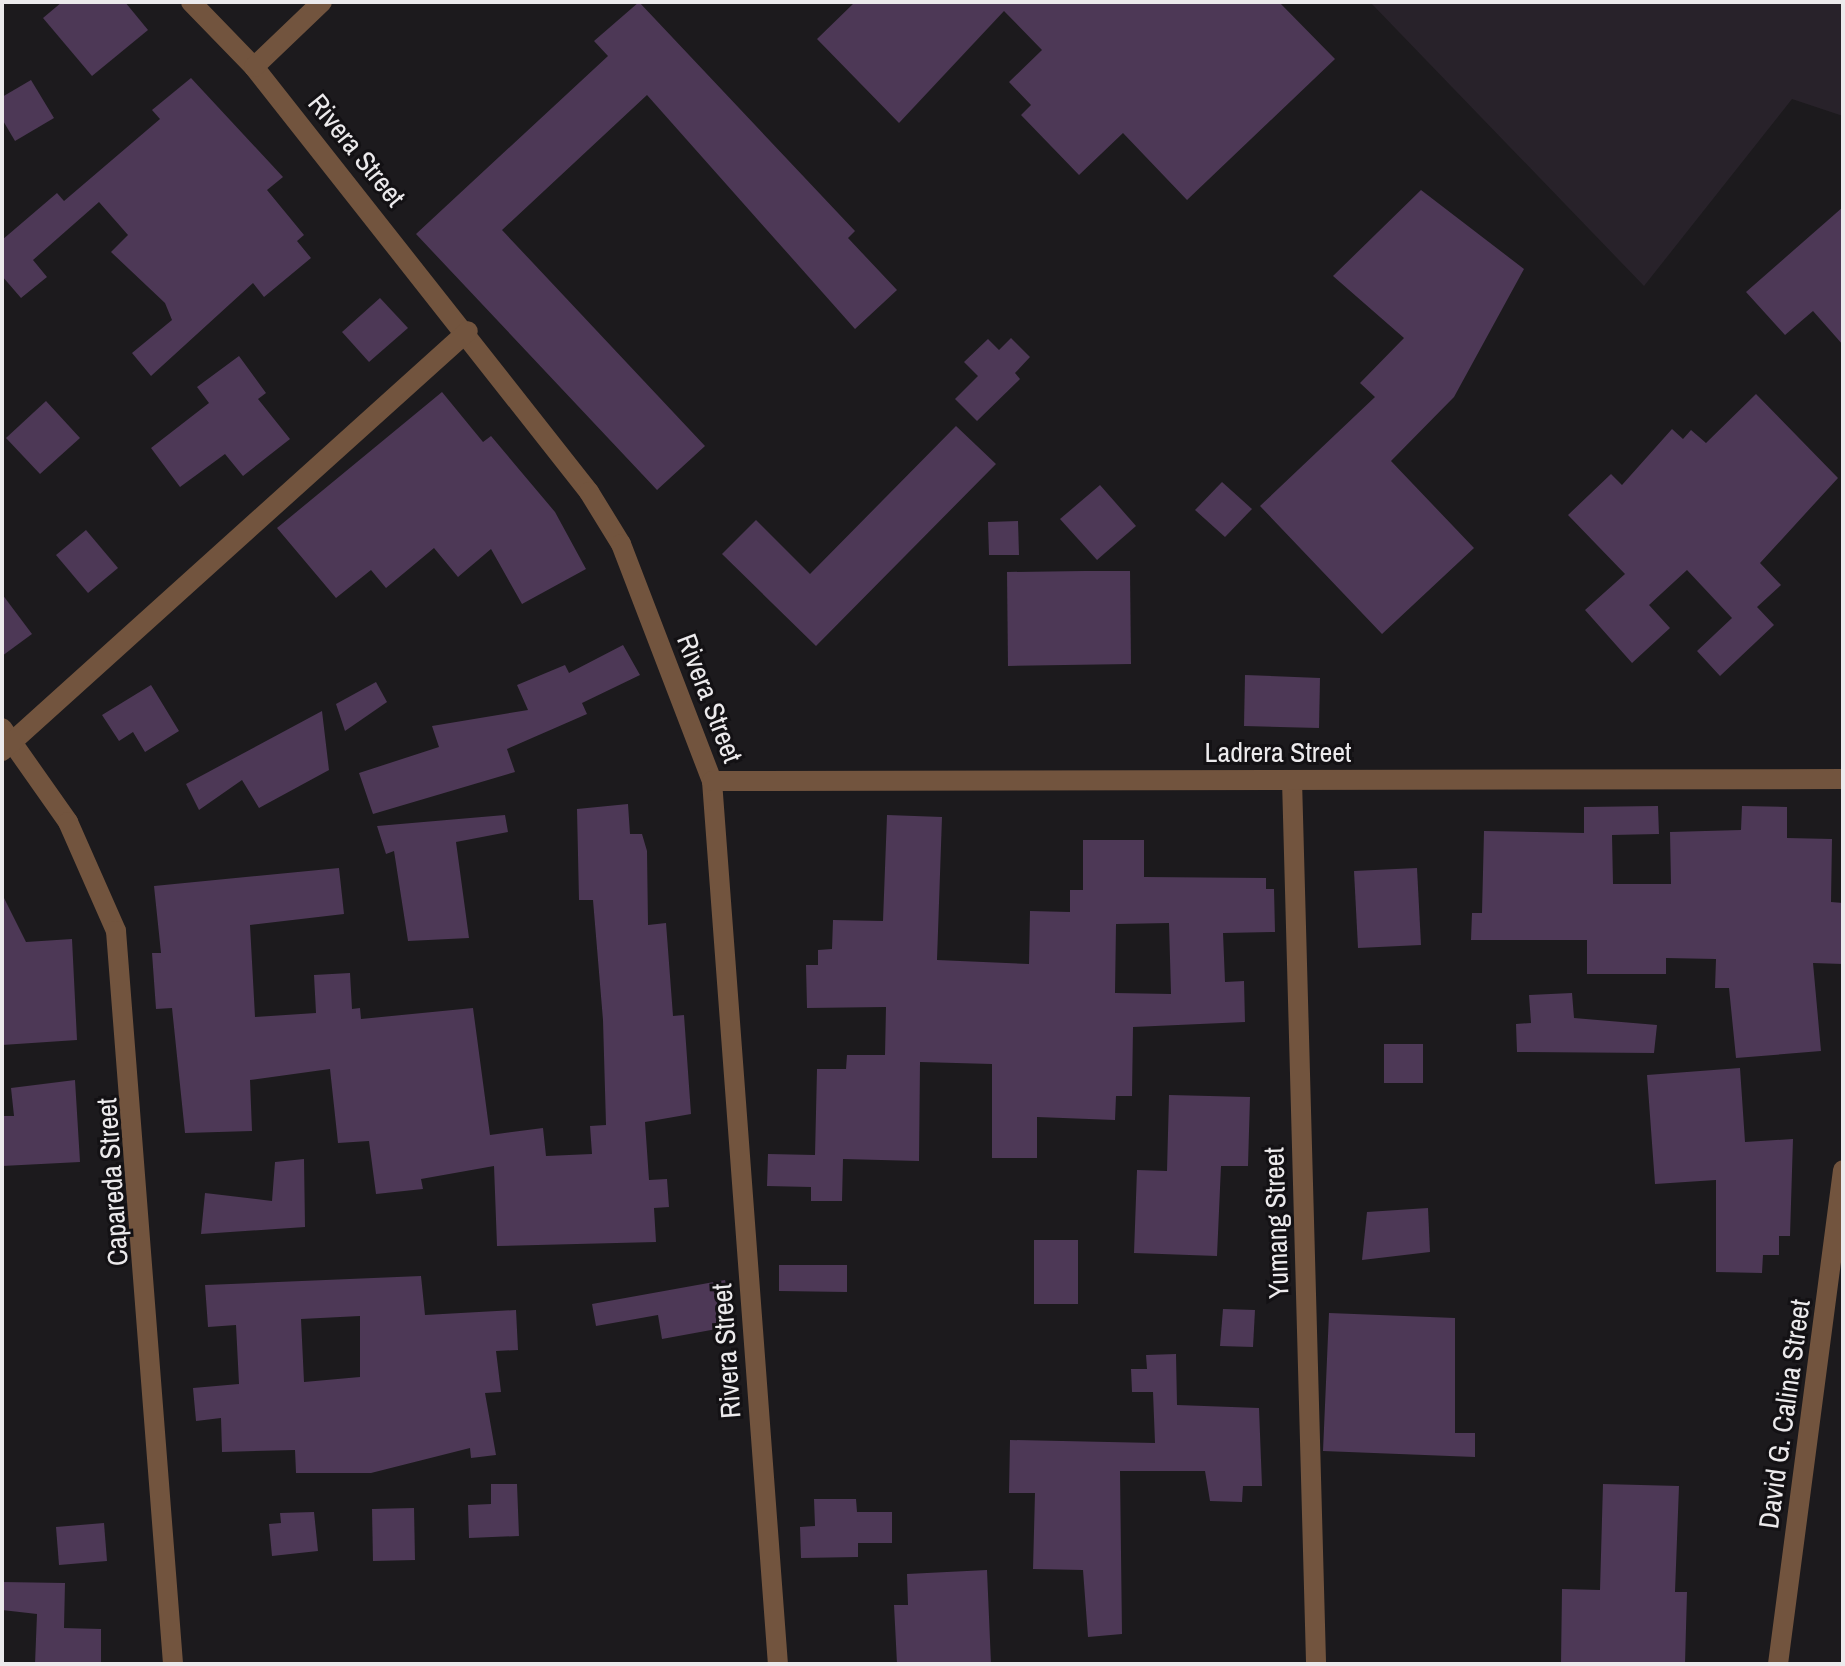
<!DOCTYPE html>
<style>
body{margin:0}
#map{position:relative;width:1845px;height:1666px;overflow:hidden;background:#1c1a1d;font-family:"Archivo Narrow",sans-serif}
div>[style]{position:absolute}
.built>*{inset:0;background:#28222a}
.building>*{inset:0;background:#4d3856}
.minor>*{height:20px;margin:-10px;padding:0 10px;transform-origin:10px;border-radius:10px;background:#72543e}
.tertiary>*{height:20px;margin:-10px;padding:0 10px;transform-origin:10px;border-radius:10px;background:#72543e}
span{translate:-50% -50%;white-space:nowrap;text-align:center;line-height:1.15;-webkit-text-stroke:6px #131114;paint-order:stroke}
.street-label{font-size:28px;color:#eceaec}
.frame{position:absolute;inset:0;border:4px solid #eceaec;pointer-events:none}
</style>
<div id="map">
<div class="built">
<i style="clip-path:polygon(1370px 2px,1843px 2px,1843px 116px,1792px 99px,1644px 286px)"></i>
</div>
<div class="building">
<i style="clip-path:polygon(62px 2px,125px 2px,148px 30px,92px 76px,43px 18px)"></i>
<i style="clip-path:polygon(639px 2px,855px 231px,848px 238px,897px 290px,855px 329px,647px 95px,502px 230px,705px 446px,657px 490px,416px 234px,608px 56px,594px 41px)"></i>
<i style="clip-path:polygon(855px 2px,1279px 2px,1335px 59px,1187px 200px,1123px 133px,1079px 175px,1021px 115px,1031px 105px,1009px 82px,1042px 50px,1004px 11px,899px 123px,817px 39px)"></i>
<i style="clip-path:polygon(191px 78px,283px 177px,267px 190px,304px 235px,297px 241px,311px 258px,264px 297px,253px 283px,151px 376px,132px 353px,172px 320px,165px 303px,111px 252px,128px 235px,99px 202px,33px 260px,47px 277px,21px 298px,2px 276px,2px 240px,57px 193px,64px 201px,160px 119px,152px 110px)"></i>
<i style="clip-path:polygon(31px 80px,54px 118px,15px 141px,2px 119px,2px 97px)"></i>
<i style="clip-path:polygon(1421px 190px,1524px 269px,1454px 397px,1391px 461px,1474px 548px,1382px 634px,1260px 506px,1375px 397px,1360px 383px,1404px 338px,1333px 276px)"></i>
<i style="clip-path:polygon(1843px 207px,1843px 345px,1813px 311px,1785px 335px,1746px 292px)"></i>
<i style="clip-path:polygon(380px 298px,408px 328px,369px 362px,342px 332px)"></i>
<i style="clip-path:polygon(1011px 338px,1030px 357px,1015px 373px,1020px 379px,977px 421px,955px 399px,978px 376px,964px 362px,988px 339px,999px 350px)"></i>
<i style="clip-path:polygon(239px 356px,266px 393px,258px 399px,290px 439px,243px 476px,225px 454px,180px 487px,151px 448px,209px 403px,197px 387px)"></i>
<i style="clip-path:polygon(442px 392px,483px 442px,491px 436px,555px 512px,586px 569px,522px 604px,491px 549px,458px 577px,434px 548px,386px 588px,371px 570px,336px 598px,277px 528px)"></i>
<i style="clip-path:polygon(1756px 394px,1838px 478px,1760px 563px,1781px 585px,1757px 607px,1774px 625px,1720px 676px,1697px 651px,1732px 618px,1687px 570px,1649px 605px,1670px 628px,1632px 663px,1585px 610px,1625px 574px,1568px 515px,1611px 474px,1622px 485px,1672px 429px,1683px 439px,1691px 430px,1706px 443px)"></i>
<i style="clip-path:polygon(46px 401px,80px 438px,40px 474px,6px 438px)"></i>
<i style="clip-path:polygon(956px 426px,996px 464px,816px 646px,722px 554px,756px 520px,810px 574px)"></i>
<i style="clip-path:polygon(1222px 482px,1252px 509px,1225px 537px,1195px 510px)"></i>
<i style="clip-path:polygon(1100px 485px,1136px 526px,1097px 560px,1060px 519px)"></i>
<i style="clip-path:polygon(1018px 521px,1019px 555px,989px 555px,988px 522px)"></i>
<i style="clip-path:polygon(86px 530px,118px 568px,88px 593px,56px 555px)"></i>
<i style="clip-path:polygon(1084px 571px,1130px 571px,1131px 664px,1008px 666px,1007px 572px)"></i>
<i style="clip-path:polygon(2px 594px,32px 634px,2px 656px)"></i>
<i style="clip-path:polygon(623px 645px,640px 675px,582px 703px,587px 714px,507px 749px,515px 772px,373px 814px,359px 773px,439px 747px,432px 726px,528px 710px,517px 685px,565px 665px,569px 673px)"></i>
<i style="clip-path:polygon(1245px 675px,1320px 678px,1319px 728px,1244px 726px)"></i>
<i style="clip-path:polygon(376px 682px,387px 702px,345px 731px,336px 704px)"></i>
<i style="clip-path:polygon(151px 685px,179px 731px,145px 752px,133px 732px,119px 741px,102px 715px)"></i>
<i style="clip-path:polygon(322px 711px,329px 770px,259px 808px,242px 780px,199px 810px,186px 784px)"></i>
<i style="clip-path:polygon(628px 804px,630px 834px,642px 834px,647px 851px,648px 925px,666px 923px,673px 1016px,684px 1015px,691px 1114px,645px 1122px,649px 1180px,667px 1179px,669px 1207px,654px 1208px,656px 1242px,497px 1246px,494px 1166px,421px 1179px,423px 1189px,376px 1194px,369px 1141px,338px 1143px,330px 1069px,250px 1080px,252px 1131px,185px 1133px,172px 1008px,156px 1009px,152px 953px,161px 953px,154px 886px,339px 868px,344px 914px,250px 925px,255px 1017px,316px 1013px,314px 975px,350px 973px,352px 1009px,360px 1008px,361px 1019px,473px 1008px,490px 1135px,543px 1128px,546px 1156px,592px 1154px,590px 1126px,606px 1125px,603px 1020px,593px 900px,579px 900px,577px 809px)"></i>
<i style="clip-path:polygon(1658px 806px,1659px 834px,1612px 835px,1613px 884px,1671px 884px,1670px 832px,1741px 830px,1742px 806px,1787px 807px,1787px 838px,1832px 839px,1831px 902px,1843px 903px,1843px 964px,1813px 963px,1821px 1051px,1736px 1058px,1729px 988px,1715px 988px,1716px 959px,1666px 958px,1666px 974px,1587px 974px,1587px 940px,1471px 940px,1472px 913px,1482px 913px,1484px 831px,1584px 833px,1584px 807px)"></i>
<i style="clip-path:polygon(505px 815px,508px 832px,456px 842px,469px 938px,408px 941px,394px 851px,386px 854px,377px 826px)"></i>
<i style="clip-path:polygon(evenodd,887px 815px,942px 817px,937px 960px,1029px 964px,1030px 911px,1070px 912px,1070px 890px,1083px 890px,1083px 840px,1144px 840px,1144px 877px,1266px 878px,1266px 889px,1274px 889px,1275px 932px,1223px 933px,1225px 982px,1244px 981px,1245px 1022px,1133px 1027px,1132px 1096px,1116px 1096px,1115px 1120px,1037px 1117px,1037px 1158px,992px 1158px,992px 1064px,920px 1062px,919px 1161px,843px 1159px,842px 1201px,811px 1201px,811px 1187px,767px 1186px,768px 1154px,815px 1155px,817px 1069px,846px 1069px,847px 1055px,885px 1055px,886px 1007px,807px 1008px,806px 965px,818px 965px,818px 950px,832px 949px,833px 920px,883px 921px,887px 815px,1169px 923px,1171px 994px,1115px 993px,1116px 924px,1169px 923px)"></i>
<i style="clip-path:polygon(1417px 868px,1421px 945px,1358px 948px,1354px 871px)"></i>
<i style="clip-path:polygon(2px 894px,26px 942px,72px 939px,77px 1040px,2px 1045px)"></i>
<i style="clip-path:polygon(1572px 993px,1574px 1018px,1657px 1025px,1654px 1053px,1517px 1052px,1516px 1024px,1531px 1023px,1529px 995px)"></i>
<i style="clip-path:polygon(1384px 1044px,1423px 1044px,1423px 1083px,1384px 1083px)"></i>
<i style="clip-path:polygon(1740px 1068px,1745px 1142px,1793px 1139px,1790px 1236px,1779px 1236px,1779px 1255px,1763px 1255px,1762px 1273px,1716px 1272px,1716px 1180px,1655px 1184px,1647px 1075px)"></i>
<i style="clip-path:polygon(75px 1080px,80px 1162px,2px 1166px,2px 1116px,14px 1116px,11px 1088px)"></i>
<i style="clip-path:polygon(1169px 1095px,1250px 1097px,1248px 1166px,1221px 1166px,1217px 1256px,1134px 1253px,1137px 1170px,1167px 1171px)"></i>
<i style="clip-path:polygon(304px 1159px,305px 1227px,201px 1234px,205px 1193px,272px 1201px,275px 1162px)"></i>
<i style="clip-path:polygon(1428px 1208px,1430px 1252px,1362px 1260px,1367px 1212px)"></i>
<i style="clip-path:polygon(1034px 1240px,1078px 1240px,1078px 1304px,1034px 1304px)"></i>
<i style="clip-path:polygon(779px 1265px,847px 1265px,847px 1292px,779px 1291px)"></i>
<i style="clip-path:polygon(evenodd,421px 1276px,425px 1315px,516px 1310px,518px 1350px,496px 1351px,501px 1392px,485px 1393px,496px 1455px,471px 1458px,470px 1448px,371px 1473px,296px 1473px,295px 1450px,222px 1452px,221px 1418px,196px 1421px,193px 1388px,239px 1384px,236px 1325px,208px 1327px,205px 1285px,421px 1276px,360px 1316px,360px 1377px,304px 1382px,301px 1319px,360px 1316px)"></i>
<i style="clip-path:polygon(725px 1280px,733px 1326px,662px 1339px,658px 1315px,596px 1326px,592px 1304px)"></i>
<i style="clip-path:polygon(1223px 1309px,1255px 1310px,1253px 1347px,1220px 1346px)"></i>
<i style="clip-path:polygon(1329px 1313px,1455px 1318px,1455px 1433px,1475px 1433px,1475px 1457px,1323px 1451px)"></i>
<i style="clip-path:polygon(1176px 1354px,1177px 1405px,1259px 1408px,1262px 1486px,1243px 1486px,1242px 1502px,1210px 1501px,1205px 1471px,1120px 1471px,1122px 1634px,1088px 1637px,1083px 1570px,1033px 1569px,1035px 1493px,1009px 1493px,1010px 1440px,1155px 1443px,1153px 1392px,1132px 1392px,1131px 1369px,1147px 1369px,1146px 1355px)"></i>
<i style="clip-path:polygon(491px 1484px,517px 1484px,519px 1536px,469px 1538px,468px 1505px,491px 1504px)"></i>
<i style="clip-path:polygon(1603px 1484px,1679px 1486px,1675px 1592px,1687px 1592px,1685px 1664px,1561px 1664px,1562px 1589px,1600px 1590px)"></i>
<i style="clip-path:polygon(814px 1499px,856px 1499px,857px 1512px,892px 1512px,892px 1543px,858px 1543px,858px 1557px,801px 1558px,800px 1527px,815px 1526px)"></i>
<i style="clip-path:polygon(414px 1508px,415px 1560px,373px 1561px,372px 1509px)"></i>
<i style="clip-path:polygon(314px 1512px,318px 1551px,272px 1556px,269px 1524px,281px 1523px,280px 1513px)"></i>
<i style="clip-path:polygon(104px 1523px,107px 1561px,59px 1565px,56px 1527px)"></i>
<i style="clip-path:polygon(987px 1570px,991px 1664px,897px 1664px,894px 1605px,908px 1605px,907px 1574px)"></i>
<i style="clip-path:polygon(2px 1582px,65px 1583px,64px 1628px,101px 1629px,101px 1664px,35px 1664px,37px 1614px,2px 1610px)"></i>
</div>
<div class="minor">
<i style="left:191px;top:2px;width:91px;rotate:45.9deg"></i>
<i style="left:254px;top:67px;width:541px;rotate:51.75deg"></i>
<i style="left:589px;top:492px;width:61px;rotate:58.4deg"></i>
<i style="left:621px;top:544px;width:254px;rotate:69deg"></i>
<i style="left:712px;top:781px;width:885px;rotate:85.73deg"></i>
<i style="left:254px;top:67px;width:94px;rotate:-43.7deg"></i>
<i style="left:2px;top:728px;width:115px;rotate:54.9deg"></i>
<i style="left:68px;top:822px;width:119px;rotate:66.2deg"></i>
<i style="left:116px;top:931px;width:735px;rotate:85.55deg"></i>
<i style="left:2px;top:751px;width:627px;rotate:-42.03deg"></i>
<i style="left:1292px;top:780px;width:884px;rotate:88.44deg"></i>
<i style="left:712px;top:781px;width:1131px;rotate:-0.1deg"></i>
</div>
<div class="tertiary">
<i style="left:1778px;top:1664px;width:498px;rotate:-82.5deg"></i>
</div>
<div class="street-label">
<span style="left:357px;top:150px;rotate:51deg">Rivera Street</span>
<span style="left:710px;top:698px;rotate:69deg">Rivera Street</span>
<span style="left:1278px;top:752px">Ladrera Street</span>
<span style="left:112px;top:1182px;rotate:-94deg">Capareda Street</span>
<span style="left:1276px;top:1223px;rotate:-92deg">Yumang Street</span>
<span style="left:726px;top:1351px;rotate:-94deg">Rivera Street</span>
<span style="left:1784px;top:1414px;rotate:-82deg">David G. Calina Street</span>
</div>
<div class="frame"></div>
</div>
